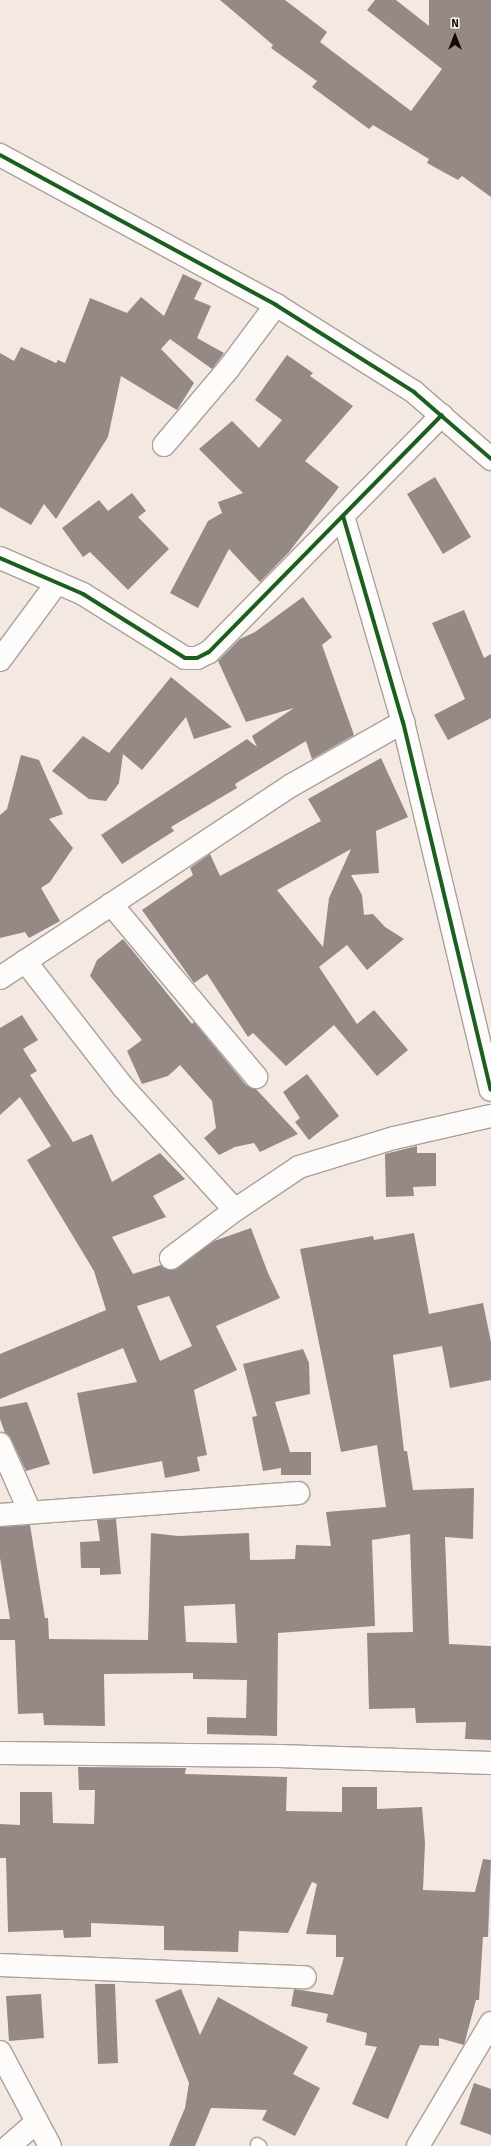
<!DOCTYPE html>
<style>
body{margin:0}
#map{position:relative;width:491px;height:2146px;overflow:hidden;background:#f4e8e2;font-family:Signika,sans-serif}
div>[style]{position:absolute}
.building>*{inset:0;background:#948984}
.roads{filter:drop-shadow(1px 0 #aba09a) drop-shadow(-1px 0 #aba09a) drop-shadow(0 1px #aba09a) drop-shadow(0 -1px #aba09a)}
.service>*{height:12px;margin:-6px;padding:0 6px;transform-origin:6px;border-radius:6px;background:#fdfcfb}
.minor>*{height:22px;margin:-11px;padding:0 11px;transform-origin:11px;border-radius:11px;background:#fdfcfb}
.cycleway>*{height:4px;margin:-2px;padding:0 2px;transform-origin:2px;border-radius:2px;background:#1b5e20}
span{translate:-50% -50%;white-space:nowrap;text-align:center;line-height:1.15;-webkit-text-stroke:4px #fef6f2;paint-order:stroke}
.north{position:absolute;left:435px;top:16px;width:40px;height:40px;-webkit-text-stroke:3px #fef6f2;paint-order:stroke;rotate:0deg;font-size:11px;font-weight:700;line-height:16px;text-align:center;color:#150905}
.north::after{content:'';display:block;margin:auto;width:14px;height:18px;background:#150905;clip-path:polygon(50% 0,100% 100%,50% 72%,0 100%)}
</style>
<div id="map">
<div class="building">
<i style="clip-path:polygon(220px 0,285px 0,327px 32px,320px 42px,411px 111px,442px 69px,367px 10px,375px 0,396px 0,429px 26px,429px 0,491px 0,491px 197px,462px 176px,458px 180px,427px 163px,429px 159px,373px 125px,369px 129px,312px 87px,317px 81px,271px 48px,273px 45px)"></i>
<i style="clip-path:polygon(183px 274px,202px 283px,194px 299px,211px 306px,197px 338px,224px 353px,219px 360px,212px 369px,170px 339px,161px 349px,194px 383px,177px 410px,121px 376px,108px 437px,56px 519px,44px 504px,31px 525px,0 507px,0 353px,14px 361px,21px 347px,56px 363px,58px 360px,65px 363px,90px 298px,127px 313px,141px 297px,164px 316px)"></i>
<i style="clip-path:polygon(287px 355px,313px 373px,310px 376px,353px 406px,305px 461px,339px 487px,289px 552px,260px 582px,229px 549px,198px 608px,170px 593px,208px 521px,222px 513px,218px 502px,243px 493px,199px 449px,232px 421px,259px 448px,282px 420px,255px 400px)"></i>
<i style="clip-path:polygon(435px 477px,471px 537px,443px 554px,407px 494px)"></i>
<i style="clip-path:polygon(132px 493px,146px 511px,138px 517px,169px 549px,128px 590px,90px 552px,83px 557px,62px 528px,99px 500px,108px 511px)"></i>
<i style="clip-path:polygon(303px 597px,332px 637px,322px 645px,354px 735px,312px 759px,306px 741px,235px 784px,237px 788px,171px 827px,174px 831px,122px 864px,101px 835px,247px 739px,257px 747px,252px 736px,294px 708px,246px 722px,218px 661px,240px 639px,255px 632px)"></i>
<i style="clip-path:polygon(464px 610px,484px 658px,491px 654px,491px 718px,448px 740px,434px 715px,465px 699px,432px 623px)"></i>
<i style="clip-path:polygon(171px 677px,232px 727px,194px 739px,186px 717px,142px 770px,123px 754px,119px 783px,106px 801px,89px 799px,52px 771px,83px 736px,109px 753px)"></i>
<i style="clip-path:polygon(21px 755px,39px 760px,63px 814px,49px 819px,73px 848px,50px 882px,41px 888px,60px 921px,29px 938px,25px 932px,0 938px,0 815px,7px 809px)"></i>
<i style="clip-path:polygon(evenodd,381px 758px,408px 817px,376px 831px,379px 873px,351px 875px,362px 895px,364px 915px,373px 914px,385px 927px,404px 939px,367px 970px,347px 945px,319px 967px,357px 1024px,374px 1010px,408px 1050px,377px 1076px,334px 1025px,286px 1066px,253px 1033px,248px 1037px,207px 974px,194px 983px,142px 910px,193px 875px,190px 868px,210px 854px,220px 876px,321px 821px,308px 799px,381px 758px,351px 849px,329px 898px,323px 947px,277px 890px,351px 849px)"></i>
<i style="clip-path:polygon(123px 939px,192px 1024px,194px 1022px,246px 1085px,256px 1089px,298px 1134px,260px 1152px,254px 1143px,235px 1147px,219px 1155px,204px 1138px,216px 1128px,212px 1101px,180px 1065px,168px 1076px,142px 1084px,127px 1051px,142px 1040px,90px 976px,97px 960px)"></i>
<i style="clip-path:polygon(evenodd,22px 1015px,38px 1040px,23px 1049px,37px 1071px,30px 1075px,73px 1142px,92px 1134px,112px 1182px,160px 1153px,185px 1179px,153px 1196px,166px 1217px,112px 1237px,133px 1274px,161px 1265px,166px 1269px,173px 1270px,214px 1241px,251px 1228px,268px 1273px,280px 1298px,216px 1326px,237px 1370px,194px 1390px,207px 1455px,197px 1457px,200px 1471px,165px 1478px,162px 1461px,93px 1474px,77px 1393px,137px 1382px,123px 1348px,0 1399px,0 1354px,106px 1310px,94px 1271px,27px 1160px,51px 1146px,20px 1097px,0 1115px,0 1028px,22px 1015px,169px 1296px,192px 1346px,160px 1361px,137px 1306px,169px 1296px)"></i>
<i style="clip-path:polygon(307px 1074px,339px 1116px,309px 1140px,295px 1122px,300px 1118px,283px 1092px)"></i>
<i style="clip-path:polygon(417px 1146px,417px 1153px,436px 1153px,436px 1186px,413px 1187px,414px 1196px,386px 1197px,385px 1154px)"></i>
<i style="clip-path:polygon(evenodd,414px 1233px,429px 1314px,483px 1303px,491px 1342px,491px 1380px,450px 1388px,442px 1346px,393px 1355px,404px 1451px,407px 1451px,413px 1490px,474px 1488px,473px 1539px,445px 1537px,449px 1644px,491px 1646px,491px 1740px,465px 1739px,466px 1722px,416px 1723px,415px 1708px,369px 1709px,367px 1633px,413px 1632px,410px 1534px,372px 1540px,375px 1626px,278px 1633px,277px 1736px,207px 1734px,207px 1717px,246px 1718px,247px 1680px,193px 1679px,193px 1673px,104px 1674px,105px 1726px,44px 1725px,43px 1713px,18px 1714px,15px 1640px,0 1640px,0 1619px,10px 1619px,0 1558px,0 1527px,30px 1525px,45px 1618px,48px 1618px,49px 1639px,148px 1640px,151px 1533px,178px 1536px,249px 1533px,250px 1560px,295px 1559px,296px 1545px,331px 1546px,326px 1512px,386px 1507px,377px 1445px,341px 1452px,300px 1249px,373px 1236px,374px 1240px,414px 1233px,235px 1604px,237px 1643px,186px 1642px,184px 1606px,235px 1604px)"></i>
<i style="clip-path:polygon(303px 1349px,309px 1363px,310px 1394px,275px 1402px,290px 1452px,311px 1452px,311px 1475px,281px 1475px,281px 1468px,263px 1471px,252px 1417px,257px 1416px,243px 1364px)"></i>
<i style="clip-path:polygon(27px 1402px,50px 1464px,26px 1471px,11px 1439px,5px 1433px,0 1419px,0 1407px)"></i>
<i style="clip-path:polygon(116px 1519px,121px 1574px,100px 1575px,100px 1568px,81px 1568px,80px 1542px,100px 1541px,97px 1520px)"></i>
<i style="clip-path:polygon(78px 1767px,186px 1768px,185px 1774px,287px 1777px,286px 1811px,342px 1812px,342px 1787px,377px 1787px,377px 1809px,422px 1807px,425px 1843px,423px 1890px,475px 1892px,483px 1859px,491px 1860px,488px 1937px,483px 1937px,479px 2000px,476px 2000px,464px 2045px,439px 2038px,439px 2046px,420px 2045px,388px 2119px,352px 2104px,377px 2047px,365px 2045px,367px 2033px,326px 2022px,328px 2014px,291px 2006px,294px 1989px,333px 1995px,344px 1957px,336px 1957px,336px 1935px,306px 1934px,317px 1884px,312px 1882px,288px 1933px,239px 1931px,238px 1952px,164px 1950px,164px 1926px,91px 1923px,91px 1937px,64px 1938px,63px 1930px,8px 1932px,6px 1858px,0 1858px,0 1824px,20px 1825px,20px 1792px,52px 1792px,53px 1823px,94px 1824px,95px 1790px,79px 1790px)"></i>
<i style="clip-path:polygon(95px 1984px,115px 1984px,118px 2063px,98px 2064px)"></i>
<i style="clip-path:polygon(181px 1989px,200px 2035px,218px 1997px,308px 2047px,293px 2074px,320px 2088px,295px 2136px,262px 2120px,267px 2110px,211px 2108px,195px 2146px,169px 2146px,185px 2108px,189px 2083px,155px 2000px)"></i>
<i style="clip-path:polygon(41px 1994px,44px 2038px,9px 2041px,6px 1996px)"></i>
<i style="clip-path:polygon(474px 2083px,491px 2089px,491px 2135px,460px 2124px)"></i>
</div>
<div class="roads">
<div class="service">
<i style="left:257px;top:2144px;width:4px;rotate:34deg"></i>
</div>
<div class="minor">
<i style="left:0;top:155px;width:314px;rotate:28.5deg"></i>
<i style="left:276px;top:305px;width:163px;rotate:32.2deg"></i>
<i style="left:414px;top:392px;width:102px;rotate:41deg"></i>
<i style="left:164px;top:445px;width:101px;rotate:-49.8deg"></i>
<i style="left:229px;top:368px;width:79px;rotate:-53.3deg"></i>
<i style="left:343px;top:516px;width:215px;rotate:73.8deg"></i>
<i style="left:403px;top:722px;width:378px;rotate:76.6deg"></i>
<i style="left:0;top:558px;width:90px;rotate:23.4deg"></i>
<i style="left:83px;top:594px;width:120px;rotate:32.1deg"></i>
<i style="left:185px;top:658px;width:12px"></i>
<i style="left:197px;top:658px;width:13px;rotate:-27deg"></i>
<i style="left:209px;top:652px;width:332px;rotate:-45.5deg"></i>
<i style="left:0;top:660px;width:96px;rotate:-53.5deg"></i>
<i style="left:111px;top:904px;width:226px;rotate:50deg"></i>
<i style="left:25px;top:961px;width:160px;rotate:52.1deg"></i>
<i style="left:123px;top:1087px;width:166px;rotate:47.7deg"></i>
<i style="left:0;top:978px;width:350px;rotate:-33.5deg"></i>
<i style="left:292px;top:785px;width:128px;rotate:-29.6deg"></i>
<i style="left:171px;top:1258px;width:80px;rotate:-36.9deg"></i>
<i style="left:235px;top:1210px;width:77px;rotate:-33.9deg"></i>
<i style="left:299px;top:1167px;width:99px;rotate:-17deg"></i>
<i style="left:394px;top:1138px;width:99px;rotate:-12.8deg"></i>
<i style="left:0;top:1444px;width:74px;rotate:66.2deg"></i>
<i style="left:0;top:1515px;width:299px;rotate:-4.2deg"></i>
<i style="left:0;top:1753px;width:279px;rotate:0.6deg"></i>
<i style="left:279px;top:1756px;width:212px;rotate:1.9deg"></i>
<i style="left:0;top:1965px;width:305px;rotate:2.3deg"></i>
<i style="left:0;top:2052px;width:106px;rotate:62deg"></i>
<i style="left:9px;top:2146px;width:37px;rotate:-41deg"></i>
<i style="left:418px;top:2146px;width:143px;rotate:-59.3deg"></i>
</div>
</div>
<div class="cycleway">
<i style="left:0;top:155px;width:314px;rotate:28.5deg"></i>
<i style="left:276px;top:305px;width:163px;rotate:32.2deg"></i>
<i style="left:414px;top:392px;width:102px;rotate:41deg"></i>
<i style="left:343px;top:516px;width:215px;rotate:73.8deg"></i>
<i style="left:403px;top:722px;width:378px;rotate:76.6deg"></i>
<i style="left:0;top:558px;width:90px;rotate:23.4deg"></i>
<i style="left:83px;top:594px;width:120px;rotate:32.1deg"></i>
<i style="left:185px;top:658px;width:12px"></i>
<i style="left:197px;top:658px;width:13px;rotate:-27deg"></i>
<i style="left:209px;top:652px;width:332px;rotate:-45.5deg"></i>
</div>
<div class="north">N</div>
</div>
